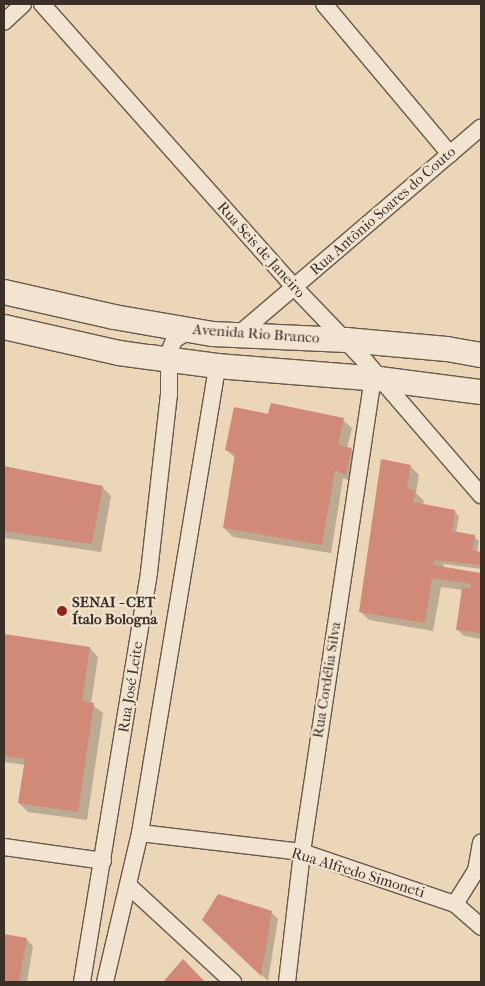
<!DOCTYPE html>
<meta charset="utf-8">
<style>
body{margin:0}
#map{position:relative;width:485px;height:986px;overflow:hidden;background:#ebd6b7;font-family:"IM FELL French Canon",serif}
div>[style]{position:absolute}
.shadow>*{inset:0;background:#0003}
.building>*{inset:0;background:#d18a77}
.roads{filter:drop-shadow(1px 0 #675a4c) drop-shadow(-1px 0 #675a4c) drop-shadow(0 1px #675a4c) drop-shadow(0 -1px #675a4c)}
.street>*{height:16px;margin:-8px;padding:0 8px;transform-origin:8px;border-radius:8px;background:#f2e4d0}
.secondary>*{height:24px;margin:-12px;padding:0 12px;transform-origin:12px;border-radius:12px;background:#f2e4d0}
.dots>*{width:14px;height:14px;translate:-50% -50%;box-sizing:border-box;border:2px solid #f2e4d0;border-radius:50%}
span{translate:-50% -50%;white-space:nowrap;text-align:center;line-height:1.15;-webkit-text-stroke:4.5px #f2e4d0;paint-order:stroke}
.street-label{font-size:15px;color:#3b3028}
.poi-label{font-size:15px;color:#3b3028;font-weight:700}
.left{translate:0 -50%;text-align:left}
.frame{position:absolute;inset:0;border:5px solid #3b3028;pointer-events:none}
</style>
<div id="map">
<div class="shadow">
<i style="clip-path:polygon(269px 416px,343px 420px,352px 428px,347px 448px,360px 458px,355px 483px,343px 478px,331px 553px,233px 537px,224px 528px,236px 459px,227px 450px)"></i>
<i style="clip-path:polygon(4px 467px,102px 487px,111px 496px,101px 552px,4px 538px)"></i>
<i style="clip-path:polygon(411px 467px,419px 475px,416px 493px,424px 501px,423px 505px,454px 511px,459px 516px,456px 533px,475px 537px,479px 541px,477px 552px,481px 554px,481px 569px,444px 564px,443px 568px,481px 574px,481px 639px,464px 636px,457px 629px,463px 590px,441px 587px,433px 631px,369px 620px,360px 611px)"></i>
<i style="clip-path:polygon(4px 635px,90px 648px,98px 657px,91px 704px,103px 713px,87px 820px,28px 812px,19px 803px,25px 765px,4px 762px)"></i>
<i style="clip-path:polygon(271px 912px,278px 919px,268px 981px,204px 920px)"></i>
<i style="clip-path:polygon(4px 935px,26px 939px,33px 946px,27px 982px,4px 982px)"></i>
</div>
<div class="building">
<i style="clip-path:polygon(271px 403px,344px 418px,338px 445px,352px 448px,346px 475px,335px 470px,322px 545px,223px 528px,235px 454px,225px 450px,234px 407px,268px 414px)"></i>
<i style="clip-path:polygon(381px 459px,411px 465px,407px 488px,416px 491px,413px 502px,455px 510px,452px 531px,475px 535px,472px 550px,481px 552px,480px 565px,434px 560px,433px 565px,481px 573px,481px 633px,456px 630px,462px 588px,470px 589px,471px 584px,432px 578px,425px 623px,359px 612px)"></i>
<i style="clip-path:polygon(4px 466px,103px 486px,92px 544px,4px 531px)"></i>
<i style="clip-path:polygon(4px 634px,90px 647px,82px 701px,94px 703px,78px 812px,18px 803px,25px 759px,4px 756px)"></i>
<i style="clip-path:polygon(218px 894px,272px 911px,261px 976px,202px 920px)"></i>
<i style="clip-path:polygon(4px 934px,27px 938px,19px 982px,4px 982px)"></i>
<i style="clip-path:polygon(183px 959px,205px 982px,163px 982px)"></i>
</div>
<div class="roads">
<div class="street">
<i style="left:42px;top:4px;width:380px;rotate:48.3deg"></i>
<i style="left:295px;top:288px;width:103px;rotate:46.2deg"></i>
<i style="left:366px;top:362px;width:176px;rotate:49.2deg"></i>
<i style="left:324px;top:4px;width:196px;rotate:50deg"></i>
<i style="left:4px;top:22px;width:26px;rotate:-43deg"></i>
<i style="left:239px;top:334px;width:318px;rotate:-40.5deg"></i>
<i style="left:140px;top:833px;width:163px;rotate:6.7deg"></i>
<i style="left:302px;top:852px;width:162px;rotate:18.8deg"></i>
<i style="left:455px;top:904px;width:35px;rotate:41deg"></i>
<i style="left:4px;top:847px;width:100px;rotate:8deg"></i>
<i style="left:129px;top:886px;width:142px;rotate:42.7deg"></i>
<i style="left:455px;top:904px;width:39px;rotate:-58deg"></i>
<i style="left:476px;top:871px;width:29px;rotate:-80deg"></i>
<i style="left:82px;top:982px;width:415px;rotate:-80.7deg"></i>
<i style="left:149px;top:572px;width:178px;rotate:-83.6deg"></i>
<i style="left:169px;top:395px;width:42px;rotate:-90deg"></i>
<i style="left:169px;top:353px;width:14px;rotate:-69deg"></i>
<i style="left:174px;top:340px;width:19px;rotate:-32deg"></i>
<i style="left:105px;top:982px;width:153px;rotate:-76.8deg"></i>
<i style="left:140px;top:833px;width:473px;rotate:-80.6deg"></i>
<i style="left:287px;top:982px;width:131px;rotate:-83.4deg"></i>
<i style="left:302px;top:852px;width:479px;rotate:-81.5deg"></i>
</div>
<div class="secondary">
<i style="left:4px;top:292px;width:113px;rotate:12.8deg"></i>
<i style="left:114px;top:317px;width:99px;rotate:9.8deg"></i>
<i style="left:212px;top:334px;width:134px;rotate:2.6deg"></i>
<i style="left:346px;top:340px;width:101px;rotate:5.1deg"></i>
<i style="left:447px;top:349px;width:35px;rotate:10deg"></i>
<i style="left:4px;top:327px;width:118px;rotate:12.7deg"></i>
<i style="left:119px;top:353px;width:30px;rotate:8deg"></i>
<i style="left:149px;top:357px;width:69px;rotate:7.5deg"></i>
<i style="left:217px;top:366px;width:163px;rotate:4.6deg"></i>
<i style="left:379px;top:379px;width:103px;rotate:7.3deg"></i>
</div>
</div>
<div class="dots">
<i style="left:62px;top:611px;background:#8f2418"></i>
</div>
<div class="street-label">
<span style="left:383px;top:211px;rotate:-41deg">Rua Antônio Soares do Couto</span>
<span style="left:261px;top:250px;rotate:48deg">Rua Seis de Janeiro</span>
<span style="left:256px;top:334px;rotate:4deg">Avenida Rio Branco</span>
<span style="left:327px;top:680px;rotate:-81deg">Rua Cordélia Silva</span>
<span style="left:131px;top:687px;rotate:-81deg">Rua José Leite</span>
<span style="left:358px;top:873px;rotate:17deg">Rua Alfredo Simoneti</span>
</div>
<div class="poi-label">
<span class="left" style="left:72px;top:611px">SENAI - CET<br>Ítalo Bologna</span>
</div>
<div class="frame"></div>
</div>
